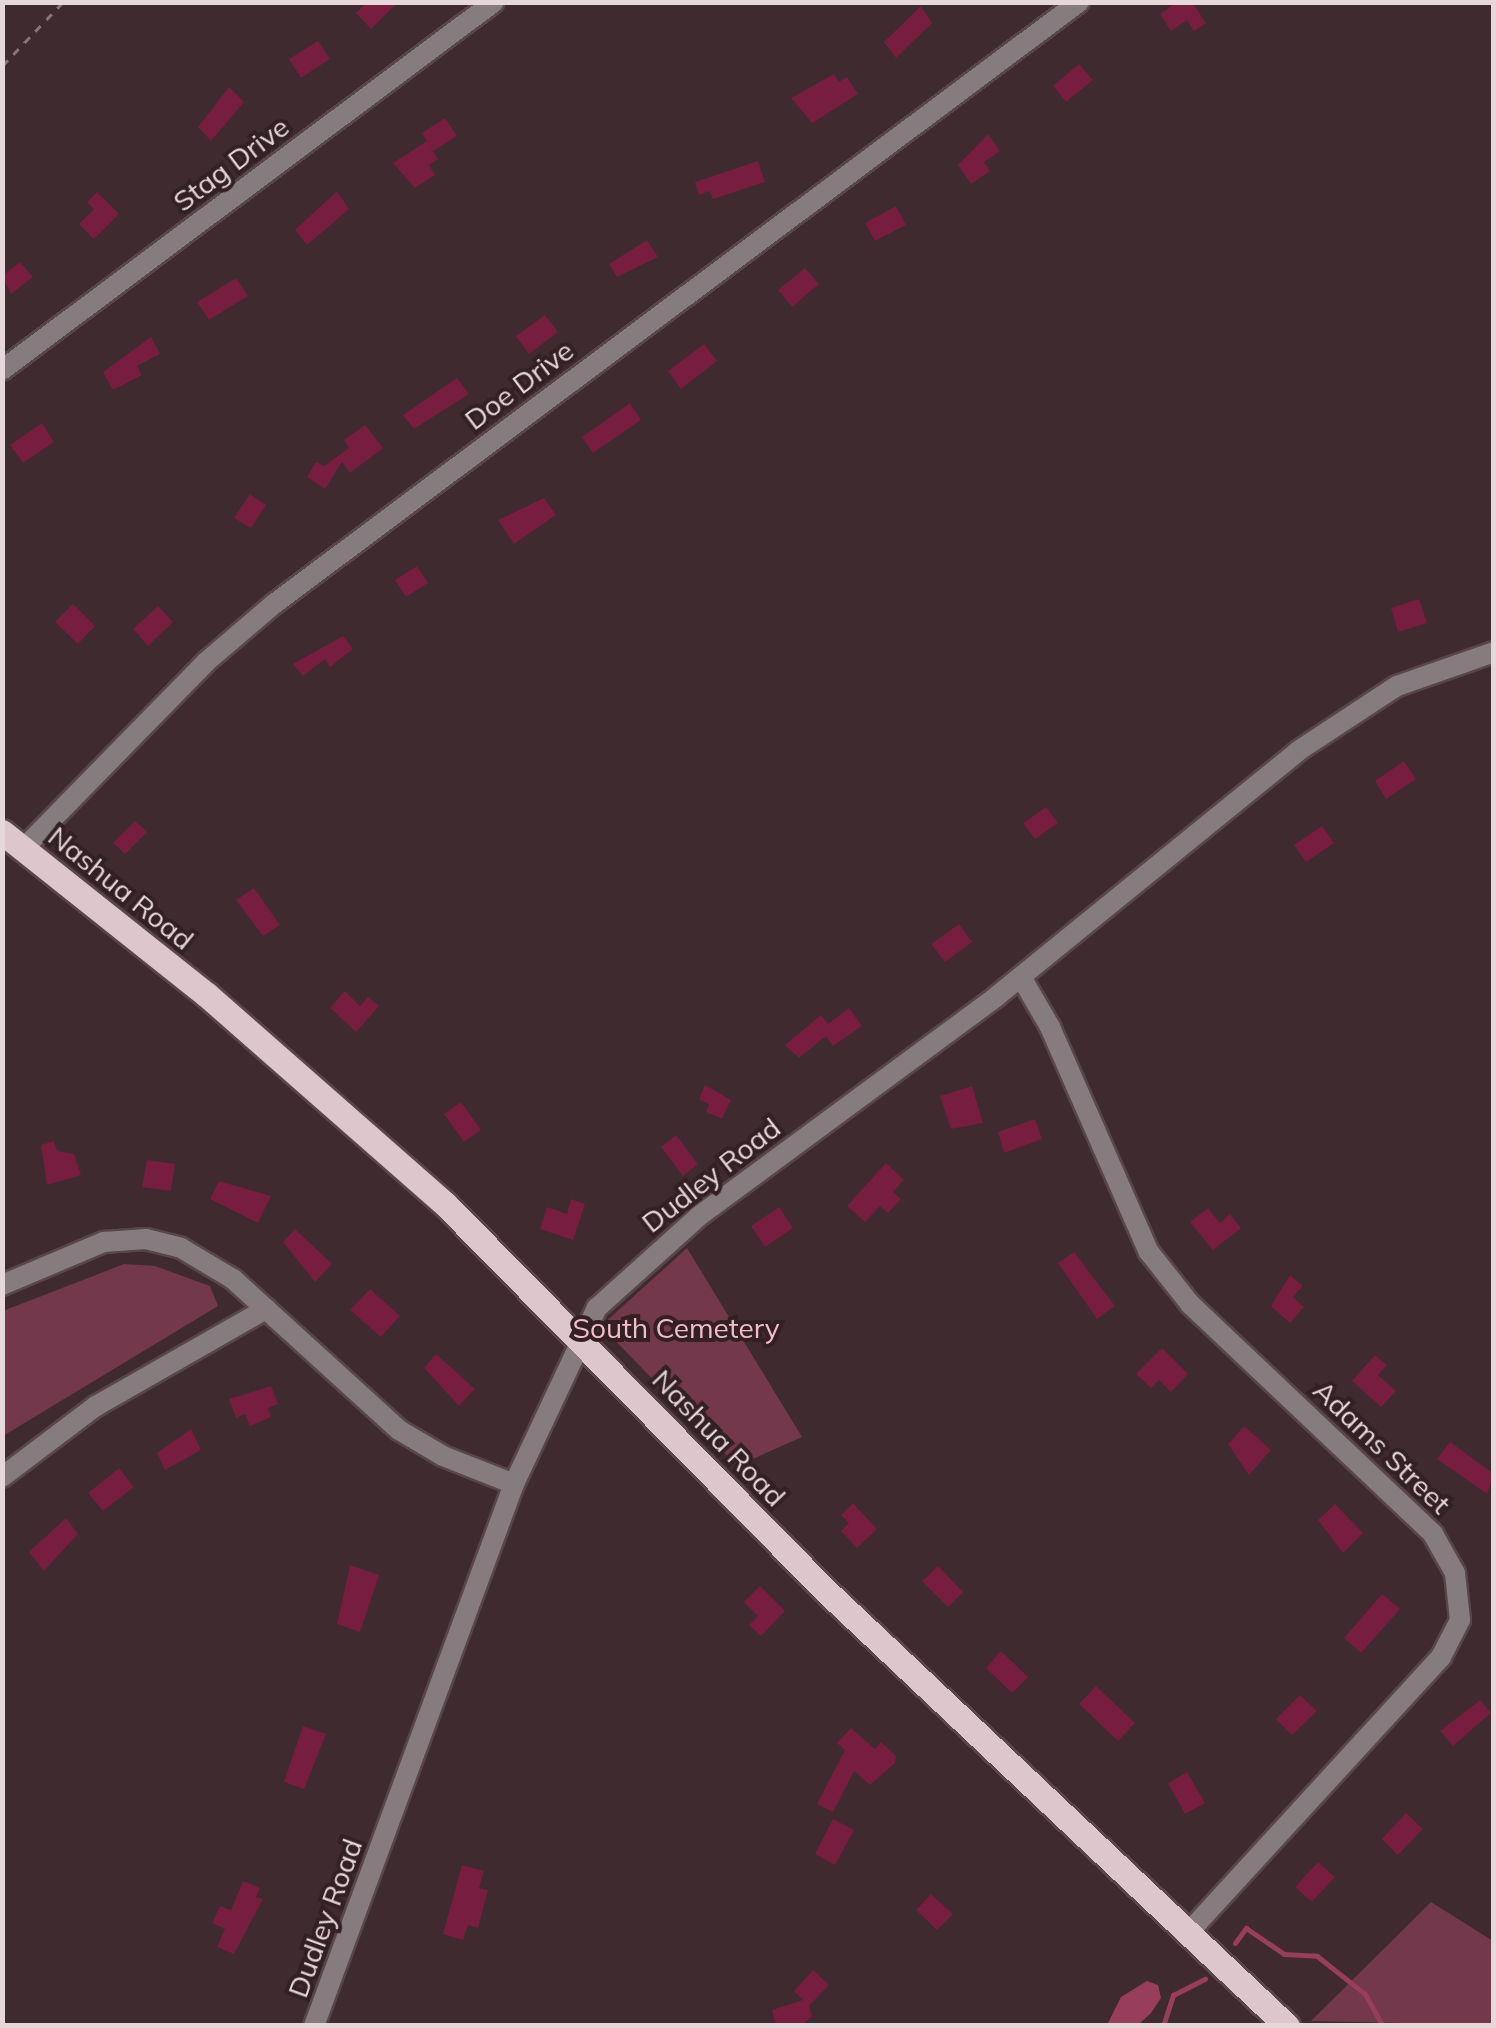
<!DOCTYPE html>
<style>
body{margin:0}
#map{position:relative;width:1496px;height:2028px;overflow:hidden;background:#3e2a2f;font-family:Mulish,sans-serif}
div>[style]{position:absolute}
.green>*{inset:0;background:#73384b}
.water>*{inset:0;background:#983d5c}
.stream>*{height:5px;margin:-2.5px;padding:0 2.5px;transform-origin:2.5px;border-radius:2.5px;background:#983d5c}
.building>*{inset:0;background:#761d40}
.path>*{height:2.5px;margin-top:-1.25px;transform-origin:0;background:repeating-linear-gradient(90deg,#867479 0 8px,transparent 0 16px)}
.roads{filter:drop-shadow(2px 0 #59464a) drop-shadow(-2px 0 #59464a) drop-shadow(0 2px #59464a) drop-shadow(0 -2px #59464a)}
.minor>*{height:20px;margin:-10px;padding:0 10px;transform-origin:10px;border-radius:10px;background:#867b7e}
.major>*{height:25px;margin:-12.5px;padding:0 12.5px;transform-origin:12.5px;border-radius:12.5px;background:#ddc6cc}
span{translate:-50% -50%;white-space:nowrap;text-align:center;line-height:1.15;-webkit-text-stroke:8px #332025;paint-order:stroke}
.street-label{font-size:28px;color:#e5d7da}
.park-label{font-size:28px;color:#f1bdca}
.frame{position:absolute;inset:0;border:5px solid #e5d7da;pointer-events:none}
</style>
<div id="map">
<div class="green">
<i style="clip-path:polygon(687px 1248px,802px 1437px,737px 1466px,601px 1326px)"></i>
<i style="clip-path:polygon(124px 1264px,155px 1266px,210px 1286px,218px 1306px,3px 1436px,3px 1311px)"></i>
<i style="clip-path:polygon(1431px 1902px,1493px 1941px,1493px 2025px,1311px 2021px)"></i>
</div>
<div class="water">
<i style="clip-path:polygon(1147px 1981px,1158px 1985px,1161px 1998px,1151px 2013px,1138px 2025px,1107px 2025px,1121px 1997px)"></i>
</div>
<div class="stream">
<i style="left:1235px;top:1943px;width:19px;rotate:-54deg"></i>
<i style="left:1246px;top:1928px;width:46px;rotate:34.4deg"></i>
<i style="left:1284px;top:1954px;width:33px;rotate:3deg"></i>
<i style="left:1317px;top:1956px;width:61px;rotate:38.4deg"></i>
<i style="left:1365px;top:1994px;width:37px;rotate:61deg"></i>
<i style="left:1163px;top:2026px;width:33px;rotate:-72deg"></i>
<i style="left:1173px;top:1995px;width:36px;rotate:-27deg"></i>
</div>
<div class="building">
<i style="clip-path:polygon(367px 2px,398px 2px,371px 29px,356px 13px)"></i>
<i style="clip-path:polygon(1177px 2px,1192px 2px,1206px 23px,1194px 31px,1187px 20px,1171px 31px,1160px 14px)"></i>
<i style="clip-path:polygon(921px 6px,932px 23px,896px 58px,884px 42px)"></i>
<i style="clip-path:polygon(318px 41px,330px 59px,301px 78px,289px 59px)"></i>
<i style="clip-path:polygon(1079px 64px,1093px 80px,1066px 102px,1053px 86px)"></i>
<i style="clip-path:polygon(834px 74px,839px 82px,847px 77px,858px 94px,812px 123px,791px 98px)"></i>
<i style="clip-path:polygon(229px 87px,244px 102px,211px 141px,198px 127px)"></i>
<i style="clip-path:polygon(445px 118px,457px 136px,433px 151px,422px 133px)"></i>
<i style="clip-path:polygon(988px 134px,1000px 151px,984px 162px,990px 171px,971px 184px,958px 165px)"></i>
<i style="clip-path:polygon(427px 141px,438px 159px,429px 165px,435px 175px,415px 188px,393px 163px)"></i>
<i style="clip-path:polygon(758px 161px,765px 182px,713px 199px,710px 191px,699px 195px,695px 182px)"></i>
<i style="clip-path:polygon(337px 191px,349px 209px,307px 245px,295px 230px)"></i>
<i style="clip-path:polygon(97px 192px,119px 214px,94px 239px,79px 224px,94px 209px,87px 202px)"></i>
<i style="clip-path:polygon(896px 206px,906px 225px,875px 241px,865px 223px)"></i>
<i style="clip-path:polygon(647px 240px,658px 257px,617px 277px,609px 264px)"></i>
<i style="clip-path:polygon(20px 262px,33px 277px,11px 294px,2px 276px)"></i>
<i style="clip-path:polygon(805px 268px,819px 284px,792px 307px,778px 290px)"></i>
<i style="clip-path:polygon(236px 278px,248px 296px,209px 320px,197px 302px)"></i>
<i style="clip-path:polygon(545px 315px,558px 332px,529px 354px,516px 336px)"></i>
<i style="clip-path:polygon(151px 337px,160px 354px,137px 366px,142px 375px,113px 390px,103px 372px)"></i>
<i style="clip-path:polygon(704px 344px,717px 361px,681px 389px,668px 371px)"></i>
<i style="clip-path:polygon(457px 378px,469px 394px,414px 429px,403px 415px)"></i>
<i style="clip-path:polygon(630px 403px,641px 420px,593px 453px,582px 437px)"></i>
<i style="clip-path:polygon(42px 423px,54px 442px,23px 463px,10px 445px)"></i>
<i style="clip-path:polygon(365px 425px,383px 448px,350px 473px,342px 462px,325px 489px,307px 477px,316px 462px,324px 466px,349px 448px,344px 440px)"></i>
<i style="clip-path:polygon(250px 494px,266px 505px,251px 528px,234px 518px)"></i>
<i style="clip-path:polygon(544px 498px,556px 515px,514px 544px,498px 520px)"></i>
<i style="clip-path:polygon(417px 566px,428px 583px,406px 597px,395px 580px)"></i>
<i style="clip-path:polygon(1419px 599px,1427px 623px,1398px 632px,1391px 608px)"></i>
<i style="clip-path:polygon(73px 604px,95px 626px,78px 644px,55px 622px)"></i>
<i style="clip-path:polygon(158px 606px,173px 622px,148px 646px,133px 629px)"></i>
<i style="clip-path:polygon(343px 636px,353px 649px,330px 667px,325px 659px,303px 676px,293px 664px)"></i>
<i style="clip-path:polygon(1404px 761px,1416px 779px,1386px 799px,1375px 781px)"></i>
<i style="clip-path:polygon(1046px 807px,1058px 823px,1035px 839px,1023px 823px)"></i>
<i style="clip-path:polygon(135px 821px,147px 832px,125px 854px,113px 843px)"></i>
<i style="clip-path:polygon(1322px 826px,1334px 843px,1306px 862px,1294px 845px)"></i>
<i style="clip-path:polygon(254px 888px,280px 925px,263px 936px,236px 900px)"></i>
<i style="clip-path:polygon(959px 924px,972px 942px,945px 962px,931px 944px)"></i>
<i style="clip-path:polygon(345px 991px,360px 1006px,368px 997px,379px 1006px,356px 1032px,330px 1008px)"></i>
<i style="clip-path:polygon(849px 1008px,862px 1026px,833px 1046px,826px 1036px,799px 1058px,785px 1045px,821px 1015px,828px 1024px)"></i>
<i style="clip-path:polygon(705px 1085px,731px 1100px,722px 1119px,706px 1112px,709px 1104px,699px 1099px)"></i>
<i style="clip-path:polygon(972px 1086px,983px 1123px,951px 1129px,940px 1096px)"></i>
<i style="clip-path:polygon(461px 1102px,481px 1130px,464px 1142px,444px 1114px)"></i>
<i style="clip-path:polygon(1035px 1119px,1042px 1139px,1004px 1153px,998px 1132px)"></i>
<i style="clip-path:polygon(676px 1135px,698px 1164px,683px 1176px,661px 1147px)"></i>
<i style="clip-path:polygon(54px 1141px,57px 1151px,74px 1154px,81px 1175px,47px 1185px,41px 1145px)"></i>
<i style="clip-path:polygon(147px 1160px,175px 1164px,171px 1191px,142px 1187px)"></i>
<i style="clip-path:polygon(886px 1163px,904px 1180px,893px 1192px,901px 1199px,888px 1213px,880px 1206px,865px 1222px,847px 1206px)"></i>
<i style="clip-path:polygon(219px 1181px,271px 1196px,258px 1223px,210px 1199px)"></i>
<i style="clip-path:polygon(571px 1199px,585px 1204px,573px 1240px,540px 1229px,547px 1207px,567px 1214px)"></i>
<i style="clip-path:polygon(779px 1207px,793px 1228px,765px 1247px,751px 1226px)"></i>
<i style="clip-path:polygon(1208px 1208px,1220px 1223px,1230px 1214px,1241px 1228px,1213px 1250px,1190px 1222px)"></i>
<i style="clip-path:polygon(295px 1229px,332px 1264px,315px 1282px,283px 1242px)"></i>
<i style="clip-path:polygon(1074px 1252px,1115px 1306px,1097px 1319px,1058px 1263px)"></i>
<i style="clip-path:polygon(1290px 1275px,1303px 1286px,1293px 1297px,1304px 1307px,1290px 1323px,1271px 1306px)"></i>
<i style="clip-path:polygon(370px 1289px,400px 1316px,381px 1337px,350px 1310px)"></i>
<i style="clip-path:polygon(1162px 1348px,1188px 1374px,1171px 1392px,1159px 1380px,1151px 1388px,1136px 1374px)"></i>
<i style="clip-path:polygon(436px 1354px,475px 1389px,459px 1406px,424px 1368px)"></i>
<i style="clip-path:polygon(1375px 1355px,1387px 1365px,1378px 1375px,1396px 1391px,1381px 1407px,1352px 1381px)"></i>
<i style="clip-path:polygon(271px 1386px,278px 1404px,268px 1408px,271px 1417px,250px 1426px,245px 1414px,236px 1418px,229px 1399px)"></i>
<i style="clip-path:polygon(1244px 1426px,1271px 1450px,1249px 1475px,1228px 1444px)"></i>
<i style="clip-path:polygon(191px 1429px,201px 1450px,165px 1470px,157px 1453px)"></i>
<i style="clip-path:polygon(1450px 1442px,1494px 1474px,1487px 1494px,1437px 1459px)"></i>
<i style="clip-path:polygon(119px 1468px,134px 1487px,103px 1511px,88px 1493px)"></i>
<i style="clip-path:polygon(853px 1503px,877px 1529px,857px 1548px,841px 1531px,849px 1523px,841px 1515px)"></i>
<i style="clip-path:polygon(1335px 1504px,1363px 1533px,1343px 1553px,1318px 1520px)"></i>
<i style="clip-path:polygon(66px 1518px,78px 1534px,44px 1571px,29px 1552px)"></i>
<i style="clip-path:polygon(350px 1565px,379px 1575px,360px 1632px,337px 1624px)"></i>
<i style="clip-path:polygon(938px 1566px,963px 1592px,948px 1607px,922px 1581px)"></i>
<i style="clip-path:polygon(760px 1586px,785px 1611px,761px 1636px,749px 1625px,758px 1616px,744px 1602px)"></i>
<i style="clip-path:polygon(1382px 1594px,1400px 1609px,1361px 1653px,1344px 1638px)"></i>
<i style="clip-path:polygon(1001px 1651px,1028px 1677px,1012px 1693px,986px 1668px)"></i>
<i style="clip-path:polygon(1096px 1686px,1135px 1723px,1118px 1741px,1079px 1704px)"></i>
<i style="clip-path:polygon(1300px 1695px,1317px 1711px,1292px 1735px,1276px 1719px)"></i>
<i style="clip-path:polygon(1480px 1700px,1491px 1713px,1453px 1746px,1440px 1731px)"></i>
<i style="clip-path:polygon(303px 1726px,326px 1734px,304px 1789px,284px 1782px)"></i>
<i style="clip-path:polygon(851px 1728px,875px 1749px,881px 1742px,896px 1756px,895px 1763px,870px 1785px,854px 1771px,833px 1812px,817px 1804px,845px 1750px,837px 1743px)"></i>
<i style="clip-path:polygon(1187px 1772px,1205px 1803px,1185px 1814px,1168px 1783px)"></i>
<i style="clip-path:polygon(1406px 1813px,1423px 1829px,1398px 1855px,1382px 1839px)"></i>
<i style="clip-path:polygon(833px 1819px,854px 1830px,835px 1865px,815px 1854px)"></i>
<i style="clip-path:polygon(1318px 1862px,1335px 1877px,1312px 1902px,1295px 1887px)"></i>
<i style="clip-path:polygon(462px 1865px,484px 1871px,479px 1888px,488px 1890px,478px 1928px,468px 1925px,463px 1940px,443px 1934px)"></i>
<i style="clip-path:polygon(243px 1881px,260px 1888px,256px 1897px,263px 1899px,234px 1954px,217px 1947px,225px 1929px,212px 1923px,220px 1906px,231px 1910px)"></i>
<i style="clip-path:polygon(931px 1894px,953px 1914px,937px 1930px,916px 1910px)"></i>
<i style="clip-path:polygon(813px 1970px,829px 1985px,809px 2006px,812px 2017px,800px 2026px,776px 2026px,772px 2010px,803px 2000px,794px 1991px)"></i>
</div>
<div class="path">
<i style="left:2px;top:66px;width:88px;rotate:-46.4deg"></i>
</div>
<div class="roads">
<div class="minor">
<i style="left:2px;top:370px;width:614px;rotate:-36.8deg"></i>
<i style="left:24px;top:848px;width:260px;rotate:-45.6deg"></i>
<i style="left:206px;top:662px;width:89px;rotate:-40.5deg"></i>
<i style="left:274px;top:604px;width:1005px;rotate:-36.79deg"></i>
<i style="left:1021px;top:977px;width:58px;rotate:59.9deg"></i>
<i style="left:1050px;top:1027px;width:246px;rotate:66.3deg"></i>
<i style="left:1149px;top:1252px;width:66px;rotate:51.7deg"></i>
<i style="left:1190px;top:1304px;width:335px;rotate:43.4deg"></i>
<i style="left:1433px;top:1534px;width:45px;rotate:60.6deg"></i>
<i style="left:1455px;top:1573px;width:47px;rotate:83.9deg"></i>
<i style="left:1460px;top:1620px;width:42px;rotate:117.2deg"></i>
<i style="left:1441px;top:1657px;width:376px;rotate:132.5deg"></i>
<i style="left:2px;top:1285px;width:111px;rotate:-22.9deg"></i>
<i style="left:104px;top:1242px;width:42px;rotate:-4.1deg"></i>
<i style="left:146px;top:1239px;width:36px;rotate:14deg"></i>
<i style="left:181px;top:1248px;width:61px;rotate:30.8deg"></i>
<i style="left:233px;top:1279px;width:224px;rotate:42.3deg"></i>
<i style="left:399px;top:1430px;width:51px;rotate:30.6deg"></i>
<i style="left:443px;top:1456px;width:76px;rotate:21.5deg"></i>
<i style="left:2px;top:1477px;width:118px;rotate:-37.1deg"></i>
<i style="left:96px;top:1406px;width:196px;rotate:-29.7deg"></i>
<i style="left:314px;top:2026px;width:578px;rotate:-69.75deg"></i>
<i style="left:514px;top:1484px;width:195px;rotate:-64.8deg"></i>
<i style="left:597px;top:1308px;width:137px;rotate:-42deg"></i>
<i style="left:699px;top:1216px;width:370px;rotate:-36.4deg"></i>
<i style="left:997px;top:996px;width:388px;rotate:-39.1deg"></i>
<i style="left:1298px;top:751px;width:118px;rotate:-33.3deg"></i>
<i style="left:1397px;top:686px;width:103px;rotate:-19.3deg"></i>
</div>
<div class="major">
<i style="left:2px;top:832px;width:262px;rotate:38.5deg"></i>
<i style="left:207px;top:995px;width:317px;rotate:41.3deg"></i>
<i style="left:445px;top:1204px;width:543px;rotate:45.45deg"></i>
<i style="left:826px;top:1591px;width:634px;rotate:43.34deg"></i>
</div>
</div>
<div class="street-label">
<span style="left:231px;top:164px;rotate:-37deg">Stag Drive</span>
<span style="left:519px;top:385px;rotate:-37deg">Doe Drive</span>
<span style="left:121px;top:888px;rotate:39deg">Nashua Road</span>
<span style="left:711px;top:1175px;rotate:-38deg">Dudley Road</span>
<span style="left:719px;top:1438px;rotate:46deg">Nashua Road</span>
<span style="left:1382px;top:1447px;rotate:44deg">Adams Street</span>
<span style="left:325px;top:1918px;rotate:-70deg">Dudley Road</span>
</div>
<div class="park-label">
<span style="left:676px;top:1328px">South Cemetery</span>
</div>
<div class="frame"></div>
</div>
